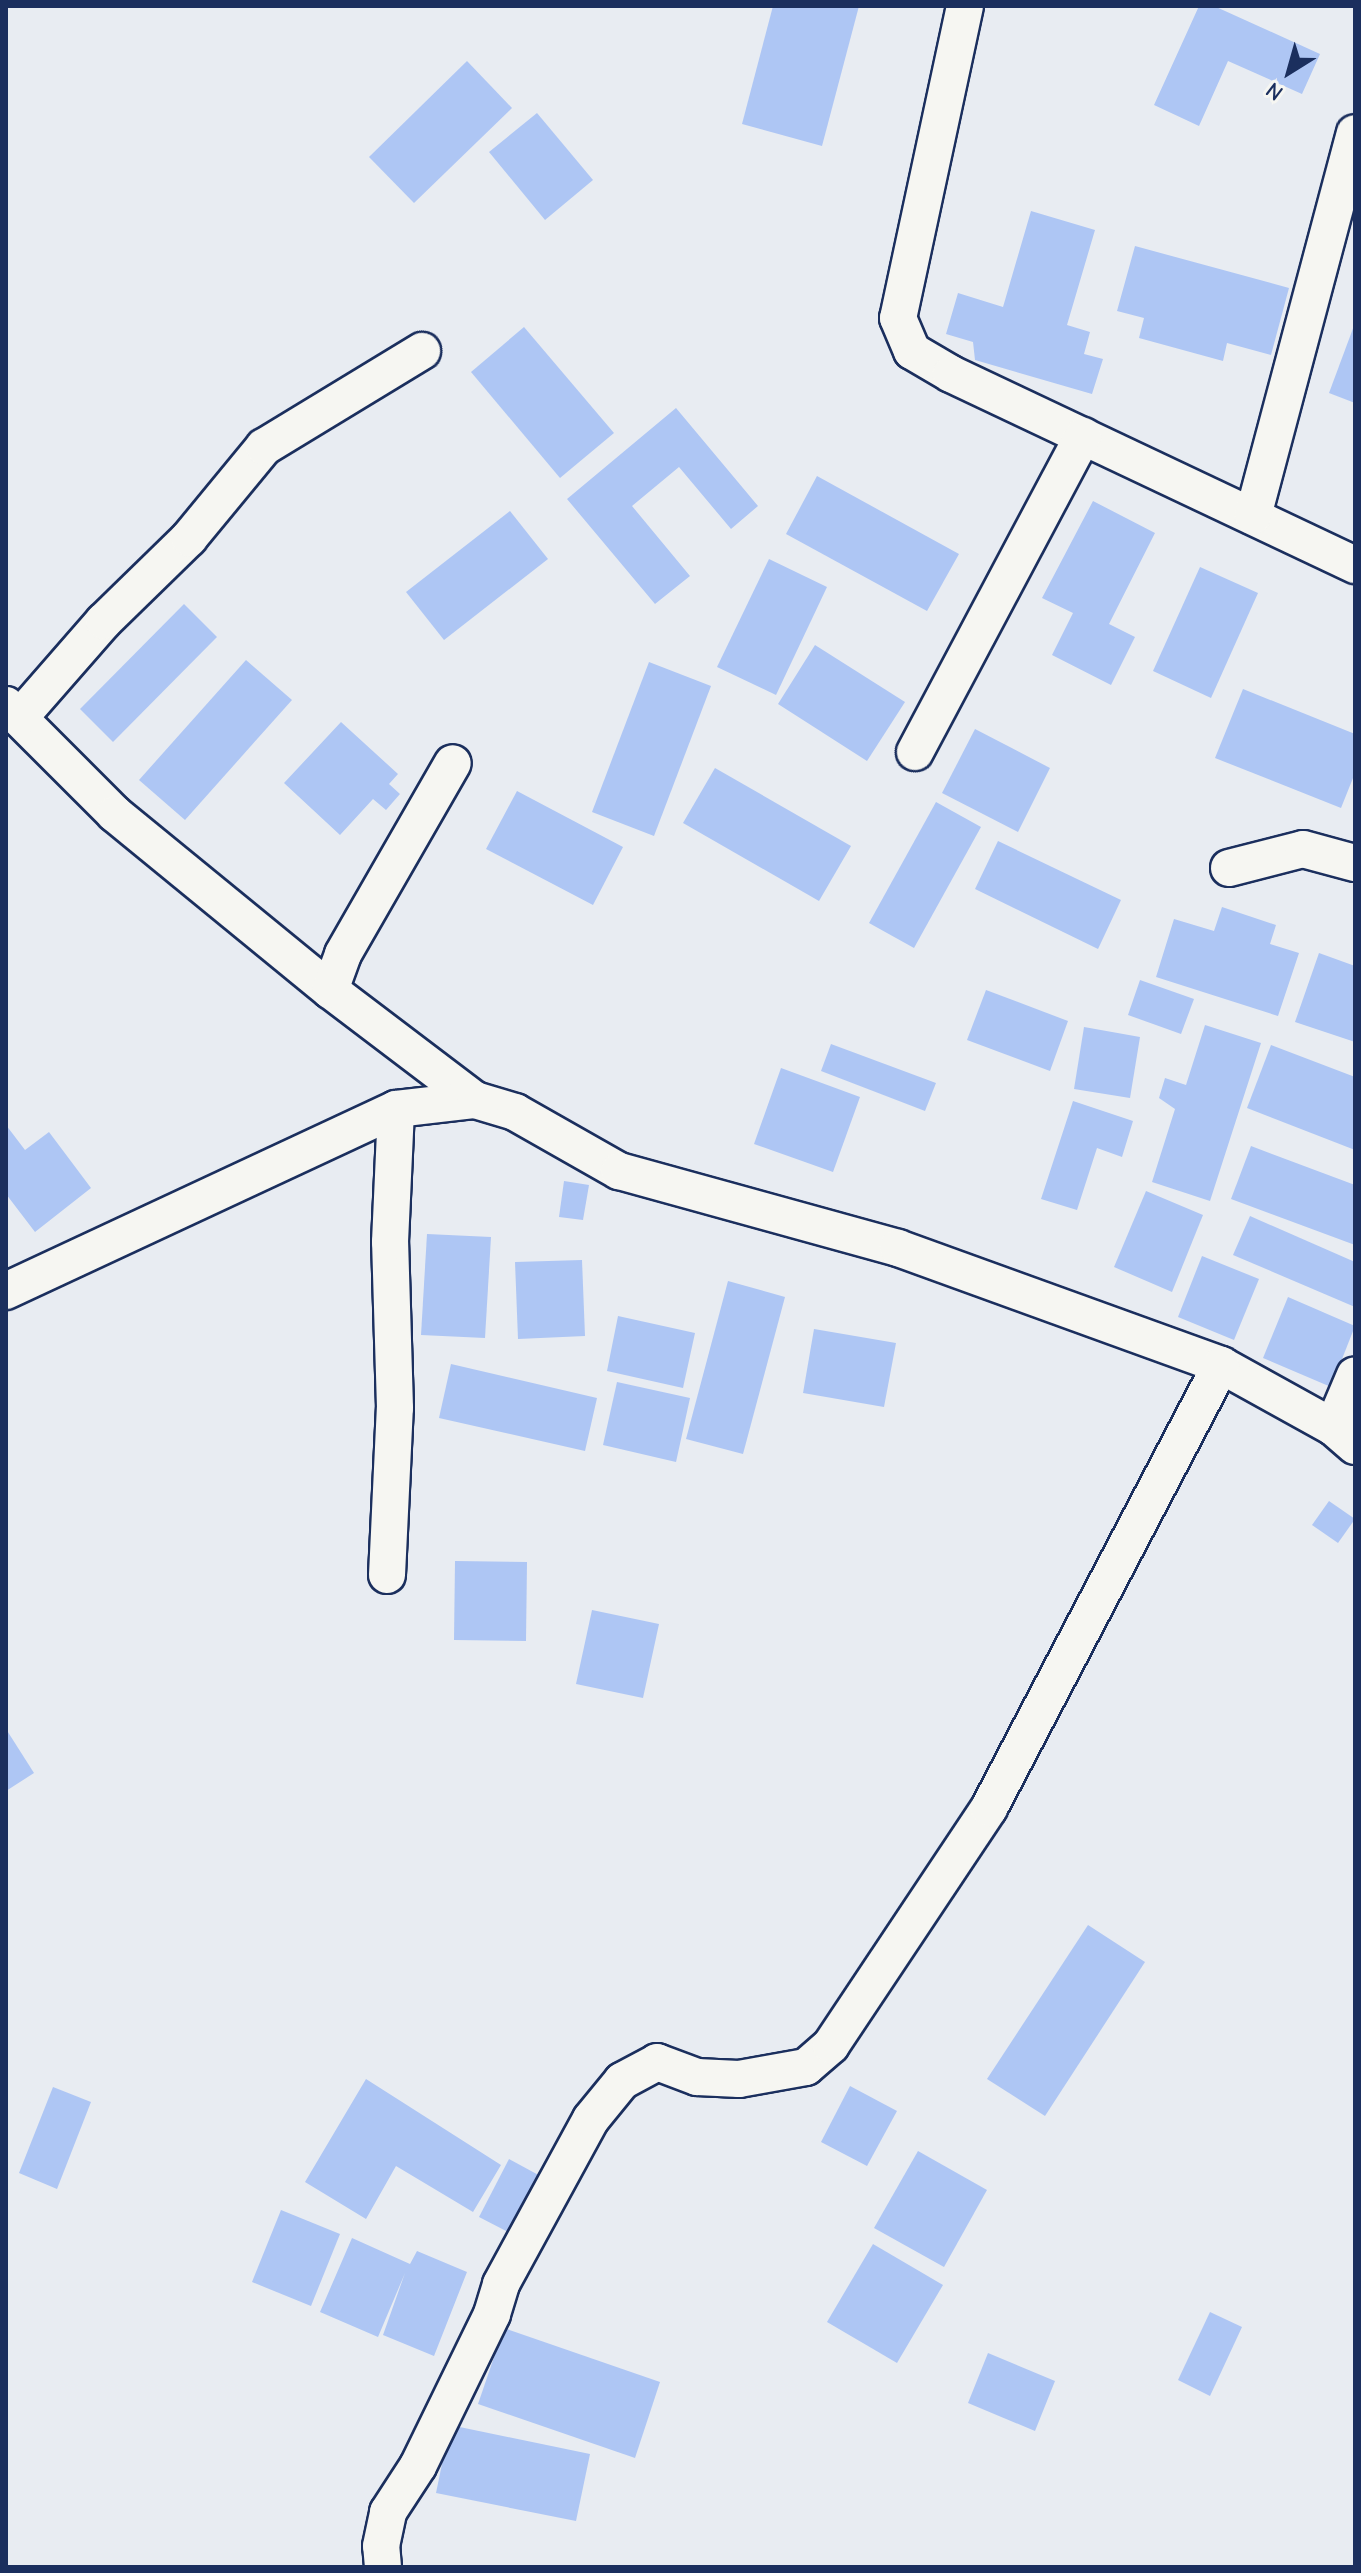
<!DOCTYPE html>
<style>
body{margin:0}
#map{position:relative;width:1361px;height:2573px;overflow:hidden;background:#e8ecf2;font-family:"Comic Neue",sans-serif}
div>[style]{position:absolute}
.building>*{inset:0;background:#aec6f4}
.roads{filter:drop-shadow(2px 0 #1b2f5e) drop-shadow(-2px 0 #1b2f5e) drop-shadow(0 2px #1b2f5e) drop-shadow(0 -2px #1b2f5e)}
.street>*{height:36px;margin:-18px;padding:0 18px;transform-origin:18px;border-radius:18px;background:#f6f6f2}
span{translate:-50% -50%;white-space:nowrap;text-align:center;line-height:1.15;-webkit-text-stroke:8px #f6f6f2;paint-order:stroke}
.frame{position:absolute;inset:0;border:8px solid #1b2f5e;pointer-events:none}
.north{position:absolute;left:1249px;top:32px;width:80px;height:80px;-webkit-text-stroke:6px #f6f6f2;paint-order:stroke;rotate:217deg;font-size:22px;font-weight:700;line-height:32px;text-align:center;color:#1b2f5e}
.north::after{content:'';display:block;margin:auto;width:28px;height:36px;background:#1b2f5e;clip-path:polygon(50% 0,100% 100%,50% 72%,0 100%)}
</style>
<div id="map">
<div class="building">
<i style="clip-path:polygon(773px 6px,859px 6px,822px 146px,742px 124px)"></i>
<i style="clip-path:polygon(1199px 6px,1214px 6px,1320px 54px,1302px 94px,1228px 61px,1199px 126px,1154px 105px)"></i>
<i style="clip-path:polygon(467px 61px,512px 108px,414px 203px,369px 157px)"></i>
<i style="clip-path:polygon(537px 113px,593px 180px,545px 220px,489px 152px)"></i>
<i style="clip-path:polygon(1031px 211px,1095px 230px,1067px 325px,1090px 332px,1084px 354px,1103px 359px,1092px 394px,975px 360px,973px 342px,946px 334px,958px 293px,1003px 307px)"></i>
<i style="clip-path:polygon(1135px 246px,1289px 288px,1271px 355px,1227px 343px,1223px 361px,1139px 338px,1144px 318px,1117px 311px)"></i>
<i style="clip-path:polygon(1355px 323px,1355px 403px,1329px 393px)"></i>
<i style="clip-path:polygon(524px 327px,614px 433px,560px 478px,471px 372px)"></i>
<i style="clip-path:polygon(676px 408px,758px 506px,731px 529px,679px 467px,632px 506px,690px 576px,655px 604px,567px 499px)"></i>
<i style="clip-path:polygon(817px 476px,959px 554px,927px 611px,786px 534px)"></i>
<i style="clip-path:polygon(1093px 501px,1155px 533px,1109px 624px,1135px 637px,1111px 685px,1052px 655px,1073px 613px,1042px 598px)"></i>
<i style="clip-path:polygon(510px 511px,548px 559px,444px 640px,406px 592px)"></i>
<i style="clip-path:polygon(769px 559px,827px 587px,776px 695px,717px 667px)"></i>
<i style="clip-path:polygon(1200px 567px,1258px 593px,1211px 698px,1153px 671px)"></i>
<i style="clip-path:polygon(184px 604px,217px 637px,113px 742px,80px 709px)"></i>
<i style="clip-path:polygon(815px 645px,905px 702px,867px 761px,778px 704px)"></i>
<i style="clip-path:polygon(246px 660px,292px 700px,185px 820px,139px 780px)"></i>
<i style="clip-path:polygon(649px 662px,711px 686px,654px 836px,592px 812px)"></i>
<i style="clip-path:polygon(1243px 689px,1355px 734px,1355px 773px,1341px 808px,1215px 758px)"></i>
<i style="clip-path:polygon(341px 722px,398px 774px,389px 784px,400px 794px,386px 810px,373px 799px,340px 835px,284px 783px)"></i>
<i style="clip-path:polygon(975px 729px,1050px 768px,1018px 832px,942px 793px)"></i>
<i style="clip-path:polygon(715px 768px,851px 846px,819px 901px,683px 823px)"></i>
<i style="clip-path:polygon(517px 791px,623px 847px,593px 905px,486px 849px)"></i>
<i style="clip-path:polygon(936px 802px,981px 827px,914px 948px,869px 923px)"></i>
<i style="clip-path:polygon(998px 841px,1121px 900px,1098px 949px,975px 889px)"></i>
<i style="clip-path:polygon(1222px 907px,1276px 925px,1270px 944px,1299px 953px,1278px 1016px,1156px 977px,1174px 919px,1214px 931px)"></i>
<i style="clip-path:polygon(1319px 953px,1355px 966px,1355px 1042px,1295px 1022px)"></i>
<i style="clip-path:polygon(1140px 980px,1194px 999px,1181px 1034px,1128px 1015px)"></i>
<i style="clip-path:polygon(986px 990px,1068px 1021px,1050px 1071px,967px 1040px)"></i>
<i style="clip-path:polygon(1205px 1025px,1261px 1043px,1210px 1201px,1152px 1182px,1175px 1109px,1159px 1098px,1165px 1078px,1186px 1085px)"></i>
<i style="clip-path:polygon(1084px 1027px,1140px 1037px,1130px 1098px,1074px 1089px)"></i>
<i style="clip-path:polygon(831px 1044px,936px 1083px,925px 1111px,821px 1071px)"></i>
<i style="clip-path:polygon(1271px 1045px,1355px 1077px,1355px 1150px,1247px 1108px)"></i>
<i style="clip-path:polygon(781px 1068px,860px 1097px,833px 1172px,754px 1144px)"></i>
<i style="clip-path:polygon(1073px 1101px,1133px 1121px,1122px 1157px,1097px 1148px,1077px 1210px,1041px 1199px)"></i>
<i style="clip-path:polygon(6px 1125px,25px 1150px,49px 1132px,91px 1188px,35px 1232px,6px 1194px)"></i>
<i style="clip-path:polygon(1251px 1146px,1355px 1185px,1355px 1245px,1231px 1199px)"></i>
<i style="clip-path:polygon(564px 1181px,589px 1185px,583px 1220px,559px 1217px)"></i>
<i style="clip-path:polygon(1146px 1191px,1203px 1215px,1172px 1292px,1114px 1267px)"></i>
<i style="clip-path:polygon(1250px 1216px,1355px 1262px,1355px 1307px,1233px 1255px)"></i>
<i style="clip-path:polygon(427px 1234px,491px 1237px,485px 1338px,421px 1335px)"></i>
<i style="clip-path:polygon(1202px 1256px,1259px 1279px,1234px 1340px,1178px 1317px)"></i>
<i style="clip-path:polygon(582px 1260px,585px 1336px,518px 1339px,515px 1262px)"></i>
<i style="clip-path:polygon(728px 1281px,785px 1297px,743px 1454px,686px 1439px)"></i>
<i style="clip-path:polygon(1288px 1297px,1355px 1326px,1331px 1387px,1263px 1358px)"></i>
<i style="clip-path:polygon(618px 1316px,695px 1333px,683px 1388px,607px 1371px)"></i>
<i style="clip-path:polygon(814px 1329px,896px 1343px,884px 1407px,803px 1393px)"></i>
<i style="clip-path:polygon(451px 1364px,597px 1398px,585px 1451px,439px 1418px)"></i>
<i style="clip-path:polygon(617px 1382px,690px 1398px,676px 1462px,603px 1445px)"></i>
<i style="clip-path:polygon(1329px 1501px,1355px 1519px,1338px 1543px,1312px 1525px)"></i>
<i style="clip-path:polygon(455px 1561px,527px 1562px,526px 1641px,454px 1640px)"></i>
<i style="clip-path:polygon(592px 1610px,659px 1624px,643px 1698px,576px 1684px)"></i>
<i style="clip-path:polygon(6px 1729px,34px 1773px,6px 1791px)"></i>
<i style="clip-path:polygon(1088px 1925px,1145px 1962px,1045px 2116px,987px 2079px)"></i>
<i style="clip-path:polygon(366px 2079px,501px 2165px,473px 2212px,396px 2166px,366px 2219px,305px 2182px)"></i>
<i style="clip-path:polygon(850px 2086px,897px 2111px,867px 2166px,821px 2142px)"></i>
<i style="clip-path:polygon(53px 2087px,91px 2102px,57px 2189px,19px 2173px)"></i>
<i style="clip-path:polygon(918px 2151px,987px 2190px,944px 2267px,874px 2228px)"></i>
<i style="clip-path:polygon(509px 2159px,544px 2178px,514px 2235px,479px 2217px)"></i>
<i style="clip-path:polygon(281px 2210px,340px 2234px,311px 2306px,252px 2282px)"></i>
<i style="clip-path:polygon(352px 2238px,410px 2264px,417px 2251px,467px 2272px,434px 2356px,383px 2335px,405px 2273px,378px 2337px,320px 2312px)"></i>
<i style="clip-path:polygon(873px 2244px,943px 2285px,897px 2363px,827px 2322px)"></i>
<i style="clip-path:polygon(1210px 2312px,1242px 2327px,1210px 2396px,1178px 2380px)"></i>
<i style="clip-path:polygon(504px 2328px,660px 2382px,635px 2458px,478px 2404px)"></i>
<i style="clip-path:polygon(988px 2353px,1055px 2381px,1035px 2431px,968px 2403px)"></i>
<i style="clip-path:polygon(450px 2425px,590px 2454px,576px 2521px,436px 2493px)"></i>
</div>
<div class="roads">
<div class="street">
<i style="left:965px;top:6px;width:319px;rotate:102.1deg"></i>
<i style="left:898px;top:318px;width:36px;rotate:67deg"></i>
<i style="left:912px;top:351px;width:45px;rotate:30.5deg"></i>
<i style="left:951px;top:374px;width:447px;rotate:25.3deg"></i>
<i style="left:1253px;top:516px;width:396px;rotate:-75.1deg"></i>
<i style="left:6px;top:705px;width:154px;rotate:45deg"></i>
<i style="left:115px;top:814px;width:278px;rotate:39.3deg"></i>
<i style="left:330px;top:990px;width:182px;rotate:37.2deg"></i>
<i style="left:21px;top:716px;width:126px;rotate:-48.9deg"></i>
<i style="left:104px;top:621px;width:119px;rotate:-44.3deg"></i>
<i style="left:189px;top:538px;width:118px;rotate:-50.5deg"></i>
<i style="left:264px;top:447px;width:185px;rotate:-31.3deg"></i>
<i style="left:915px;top:752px;width:358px;rotate:-62deg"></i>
<i style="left:1229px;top:868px;width:76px;rotate:-14.4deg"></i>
<i style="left:1303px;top:849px;width:54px;rotate:15.1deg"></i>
<i style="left:330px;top:990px;width:38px;rotate:-70deg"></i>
<i style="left:343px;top:954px;width:220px;rotate:-60.1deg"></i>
<i style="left:6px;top:1291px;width:430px;rotate:-25deg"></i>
<i style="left:396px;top:1109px;width:80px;rotate:-6.5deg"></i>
<i style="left:475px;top:1100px;width:42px;rotate:16.7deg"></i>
<i style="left:515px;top:1112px;width:120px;rotate:29.6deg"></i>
<i style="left:619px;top:1171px;width:289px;rotate:15.4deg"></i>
<i style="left:898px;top:1248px;width:344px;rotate:19.9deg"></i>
<i style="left:1221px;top:1365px;width:128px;rotate:29deg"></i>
<i style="left:1333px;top:1427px;width:29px;rotate:41deg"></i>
<i style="left:1333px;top:1427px;width:56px;rotate:-67.1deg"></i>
<i style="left:387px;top:1575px;width:167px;rotate:-87.3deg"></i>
<i style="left:395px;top:1408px;width:166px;rotate:-91.7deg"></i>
<i style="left:390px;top:1242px;width:133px;rotate:-87.4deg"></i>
<i style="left:383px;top:2567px;width:21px;rotate:-95deg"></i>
<i style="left:381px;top:2546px;width:35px;rotate:-78deg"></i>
<i style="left:388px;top:2512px;width:55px;rotate:-56.9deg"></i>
<i style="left:418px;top:2466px;width:169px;rotate:-64deg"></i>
<i style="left:492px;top:2314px;width:31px;rotate:-73deg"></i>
<i style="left:501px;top:2284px;width:188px;rotate:-61.4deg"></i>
<i style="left:591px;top:2119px;width:49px;rotate:-50.8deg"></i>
<i style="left:622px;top:2081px;width:40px;rotate:-28deg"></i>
<i style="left:657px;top:2062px;width:43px;rotate:20.6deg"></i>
<i style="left:697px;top:2077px;width:42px;rotate:2.7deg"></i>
<i style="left:739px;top:2079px;width:68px;rotate:-10.2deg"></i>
<i style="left:806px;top:2067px;width:33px;rotate:-41deg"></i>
<i style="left:831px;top:2045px;width:285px;rotate:-56.3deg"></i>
<i style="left:989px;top:1808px;width:500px;rotate:-62.36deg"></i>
</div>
</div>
<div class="frame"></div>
<div class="north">N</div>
</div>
